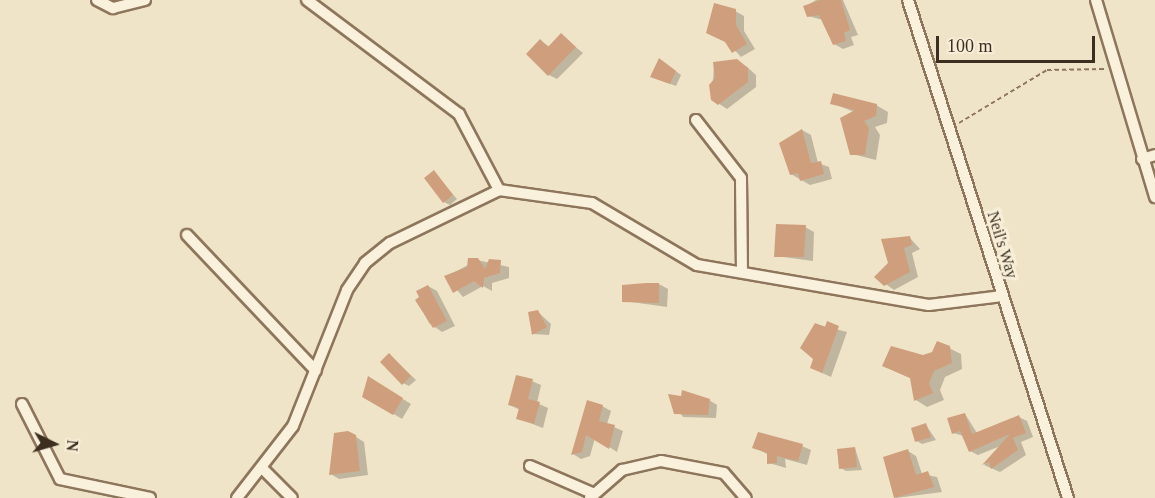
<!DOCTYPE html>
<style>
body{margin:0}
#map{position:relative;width:1155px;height:498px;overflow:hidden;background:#f0e4c8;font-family:"Times New Roman",serif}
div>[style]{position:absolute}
.shadow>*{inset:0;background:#0003}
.building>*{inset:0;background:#cf9f7d}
.path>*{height:2px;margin-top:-1px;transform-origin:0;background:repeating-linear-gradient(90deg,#8d765c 0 4.5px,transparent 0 7.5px)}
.roads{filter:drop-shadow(2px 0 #8d765c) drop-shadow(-2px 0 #8d765c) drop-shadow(0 2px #8d765c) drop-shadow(0 -2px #8d765c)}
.minor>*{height:10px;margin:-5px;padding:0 5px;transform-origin:5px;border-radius:5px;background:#faf1dc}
span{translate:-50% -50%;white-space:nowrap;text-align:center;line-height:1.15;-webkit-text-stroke:6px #f7eed8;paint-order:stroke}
.street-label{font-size:16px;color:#3d2e20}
.north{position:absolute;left:24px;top:414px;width:60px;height:60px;-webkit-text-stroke:4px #f7eed8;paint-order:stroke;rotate:95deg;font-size:16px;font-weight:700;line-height:24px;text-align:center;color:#3d2e20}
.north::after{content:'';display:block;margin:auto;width:21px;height:27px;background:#3d2e20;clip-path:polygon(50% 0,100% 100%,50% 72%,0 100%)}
.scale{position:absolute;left:936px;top:36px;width:159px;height:27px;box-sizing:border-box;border:3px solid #3d2e20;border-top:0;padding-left:8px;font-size:18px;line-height:21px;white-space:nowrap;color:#3d2e20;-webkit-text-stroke:4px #f7eed8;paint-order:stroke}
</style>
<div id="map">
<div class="shadow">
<i style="clip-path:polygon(816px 0,843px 0,858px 35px,851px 37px,854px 45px,843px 49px,834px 44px,823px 20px,808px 16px,805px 7px)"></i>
<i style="clip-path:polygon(735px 11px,744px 16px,744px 31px,755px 49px,741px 57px,727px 42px)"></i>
<i style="clip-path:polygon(561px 35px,583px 53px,557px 79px,549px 75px,541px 41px,550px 47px)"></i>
<i style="clip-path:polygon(665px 63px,681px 75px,676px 86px,657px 79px)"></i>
<i style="clip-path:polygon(714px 63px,746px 66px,756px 75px,756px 87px,727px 109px,712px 99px)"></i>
<i style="clip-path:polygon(832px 103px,876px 105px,888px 112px,887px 123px,875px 127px,880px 135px,876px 160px,852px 154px,854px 112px)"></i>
<i style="clip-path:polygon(802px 130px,811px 135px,818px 163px,829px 167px,832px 179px,810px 185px,791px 174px)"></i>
<i style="clip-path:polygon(434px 172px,457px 199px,450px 205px,444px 202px)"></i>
<i style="clip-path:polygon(805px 227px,814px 232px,813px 261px,776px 256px)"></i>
<i style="clip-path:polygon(910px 238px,920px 249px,912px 253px,918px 277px,894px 290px,876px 277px)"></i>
<i style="clip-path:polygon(477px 260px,509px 267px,509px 278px,492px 283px,492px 291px,483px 286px,463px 297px,446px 277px)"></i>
<i style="clip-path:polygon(659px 284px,668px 289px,667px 307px,624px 301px,624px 286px)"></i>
<i style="clip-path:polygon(428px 286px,437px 291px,455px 326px,442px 332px,429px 323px,417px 300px)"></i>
<i style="clip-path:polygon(538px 312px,551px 324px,549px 335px,533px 334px)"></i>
<i style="clip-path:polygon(816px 324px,847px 332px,831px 377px,820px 372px,815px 359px)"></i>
<i style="clip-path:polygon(949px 348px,961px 354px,962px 369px,945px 377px,940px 390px,944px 400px,927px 407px,916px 400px,912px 379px,884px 366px)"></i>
<i style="clip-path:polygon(390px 355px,416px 380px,409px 386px,403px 383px)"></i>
<i style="clip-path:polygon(369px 378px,411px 404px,402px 419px,364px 396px)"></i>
<i style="clip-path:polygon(532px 381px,541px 385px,537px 403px,548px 408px,543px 428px,517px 418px,520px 410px,510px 405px)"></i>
<i style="clip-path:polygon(669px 396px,709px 400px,717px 405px,716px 418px,683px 417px)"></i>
<i style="clip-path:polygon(602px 406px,611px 411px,607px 424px,623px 431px,617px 452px,595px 438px,590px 456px,581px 459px,573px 454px)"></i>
<i style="clip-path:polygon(965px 414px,977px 433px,1019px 417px,1027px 421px,1033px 437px,1021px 442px,1026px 455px,1000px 472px,984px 465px,1003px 445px,978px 455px,970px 451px,964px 436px,953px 433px)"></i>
<i style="clip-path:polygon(926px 425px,936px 440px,922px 444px,917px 441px)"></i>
<i style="clip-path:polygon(356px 437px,364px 442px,368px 475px,339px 479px,331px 474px)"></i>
<i style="clip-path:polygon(802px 446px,811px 450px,807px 465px,785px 459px,786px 468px,769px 463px,769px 455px,754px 447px)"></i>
<i style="clip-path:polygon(855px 448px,862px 470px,846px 471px,841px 468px)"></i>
<i style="clip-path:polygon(908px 451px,916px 456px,922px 474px,937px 477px,942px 492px,896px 498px,885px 458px)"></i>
</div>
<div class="building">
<i style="clip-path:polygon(820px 0,841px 0,850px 30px,844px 33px,846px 41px,833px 45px,819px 15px,807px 17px,803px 6px)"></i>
<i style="clip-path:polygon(714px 3px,736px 9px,736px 25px,747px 44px,732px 53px,725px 42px,706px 33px)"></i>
<i style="clip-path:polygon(561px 33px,576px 47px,548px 76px,526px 54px,540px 39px,548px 47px)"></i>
<i style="clip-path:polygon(659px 58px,676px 71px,670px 84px,650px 77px)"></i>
<i style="clip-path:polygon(737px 59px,748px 68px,748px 82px,718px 105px,711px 100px,709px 85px,715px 78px,713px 62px)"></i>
<i style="clip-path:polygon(833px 93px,877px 104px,876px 116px,864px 121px,869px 128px,865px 155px,850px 155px,840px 118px,855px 110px,830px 104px)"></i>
<i style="clip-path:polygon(802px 129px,811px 163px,821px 161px,824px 174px,800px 181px,798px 173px,790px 175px,779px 143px)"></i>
<i style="clip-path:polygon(434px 170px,453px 195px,443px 203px,424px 178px)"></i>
<i style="clip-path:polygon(776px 224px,806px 225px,804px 257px,774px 257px)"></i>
<i style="clip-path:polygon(910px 236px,912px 245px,904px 248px,910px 272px,884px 286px,874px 277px,888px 263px,881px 239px)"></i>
<i style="clip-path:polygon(468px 258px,478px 258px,485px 269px,489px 259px,501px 260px,500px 273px,484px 278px,483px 288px,474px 281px,453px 293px,444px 276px,467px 267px)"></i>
<i style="clip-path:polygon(646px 283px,659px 283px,659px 303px,622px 302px,622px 285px)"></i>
<i style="clip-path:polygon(428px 285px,447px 321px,433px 328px,415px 300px,419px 297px,416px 291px)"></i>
<i style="clip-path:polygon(538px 310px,547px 327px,532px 335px,528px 312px)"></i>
<i style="clip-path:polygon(827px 321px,839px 326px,822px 373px,810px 368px,813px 359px,800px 348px,815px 323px,825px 327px)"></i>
<i style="clip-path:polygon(937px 341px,950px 346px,952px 363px,934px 371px,929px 383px,933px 393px,914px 401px,910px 378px,882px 366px,891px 346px,923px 355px,932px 352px)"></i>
<i style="clip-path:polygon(389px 353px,411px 376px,402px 385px,380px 362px)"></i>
<i style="clip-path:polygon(516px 375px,533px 379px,528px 399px,540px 402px,534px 424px,516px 419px,519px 408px,508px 405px)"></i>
<i style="clip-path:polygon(368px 376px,403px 398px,393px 415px,362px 397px)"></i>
<i style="clip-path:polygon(682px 390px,710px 399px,708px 415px,674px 414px,668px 394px,681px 396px)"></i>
<i style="clip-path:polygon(587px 400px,603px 405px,599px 421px,615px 425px,609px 449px,586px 435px,582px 452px,571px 455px)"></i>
<i style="clip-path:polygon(965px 413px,972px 434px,1019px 415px,1026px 433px,1013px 438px,1018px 450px,991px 469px,989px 462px,982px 465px,1010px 434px,969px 452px,960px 431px,952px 434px,947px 418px)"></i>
<i style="clip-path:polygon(926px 423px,931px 437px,915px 442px,911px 428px)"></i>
<i style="clip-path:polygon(348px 431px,356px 435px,360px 471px,329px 475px,334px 433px)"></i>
<i style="clip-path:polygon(758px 432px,803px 444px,798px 461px,777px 456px,777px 463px,767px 464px,767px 453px,752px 448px)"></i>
<i style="clip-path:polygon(855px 447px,857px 467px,839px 469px,837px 449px)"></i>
<i style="clip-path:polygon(908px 449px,916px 475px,928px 471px,934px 487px,894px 498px,883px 457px)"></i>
</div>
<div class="path">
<i style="left:959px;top:123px;width:103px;rotate:-31.1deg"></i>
<i style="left:1047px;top:70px;width:58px;rotate:-1deg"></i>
</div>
<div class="roads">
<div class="minor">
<i style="left:97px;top:0;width:18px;rotate:27deg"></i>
<i style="left:113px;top:8px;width:33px;rotate:-14deg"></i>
<i style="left:307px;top:0;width:190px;rotate:36.9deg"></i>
<i style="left:459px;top:114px;width:86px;rotate:62.2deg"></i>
<i style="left:908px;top:0;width:523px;rotate:72.19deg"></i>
<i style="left:1096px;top:0;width:206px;rotate:73.3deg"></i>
<i style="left:696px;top:120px;width:73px;rotate:52.2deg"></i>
<i style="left:741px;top:178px;width:93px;rotate:89.4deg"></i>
<i style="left:1142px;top:159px;width:14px;rotate:-17deg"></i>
<i style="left:187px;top:235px;width:187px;rotate:46.5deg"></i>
<i style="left:22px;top:404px;width:84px;rotate:63.1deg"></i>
<i style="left:60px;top:479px;width:92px;rotate:11.9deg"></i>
<i style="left:530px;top:466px;width:68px;rotate:23.5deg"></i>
<i style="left:262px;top:468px;width:42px;rotate:45deg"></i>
<i style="left:237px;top:498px;width:91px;rotate:-52.1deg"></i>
<i style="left:293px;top:426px;width:146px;rotate:-68.3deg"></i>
<i style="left:347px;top:290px;width:32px;rotate:-56deg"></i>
<i style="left:365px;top:263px;width:32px;rotate:-39deg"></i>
<i style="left:390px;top:243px;width:121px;rotate:-25.9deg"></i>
<i style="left:499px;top:190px;width:94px;rotate:8deg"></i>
<i style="left:592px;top:203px;width:122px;rotate:30.6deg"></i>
<i style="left:697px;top:265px;width:235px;rotate:9.8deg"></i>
<i style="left:929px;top:305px;width:74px;rotate:-7deg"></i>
<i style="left:590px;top:498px;width:43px;rotate:-41.2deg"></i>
<i style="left:622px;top:470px;width:40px;rotate:-13deg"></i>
<i style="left:661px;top:461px;width:64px;rotate:10.8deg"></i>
<i style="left:724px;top:473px;width:33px;rotate:49deg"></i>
</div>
</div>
<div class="street-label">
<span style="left:1002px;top:245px;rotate:73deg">Neil's Way</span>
</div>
<div class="north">N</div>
<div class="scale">100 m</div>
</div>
